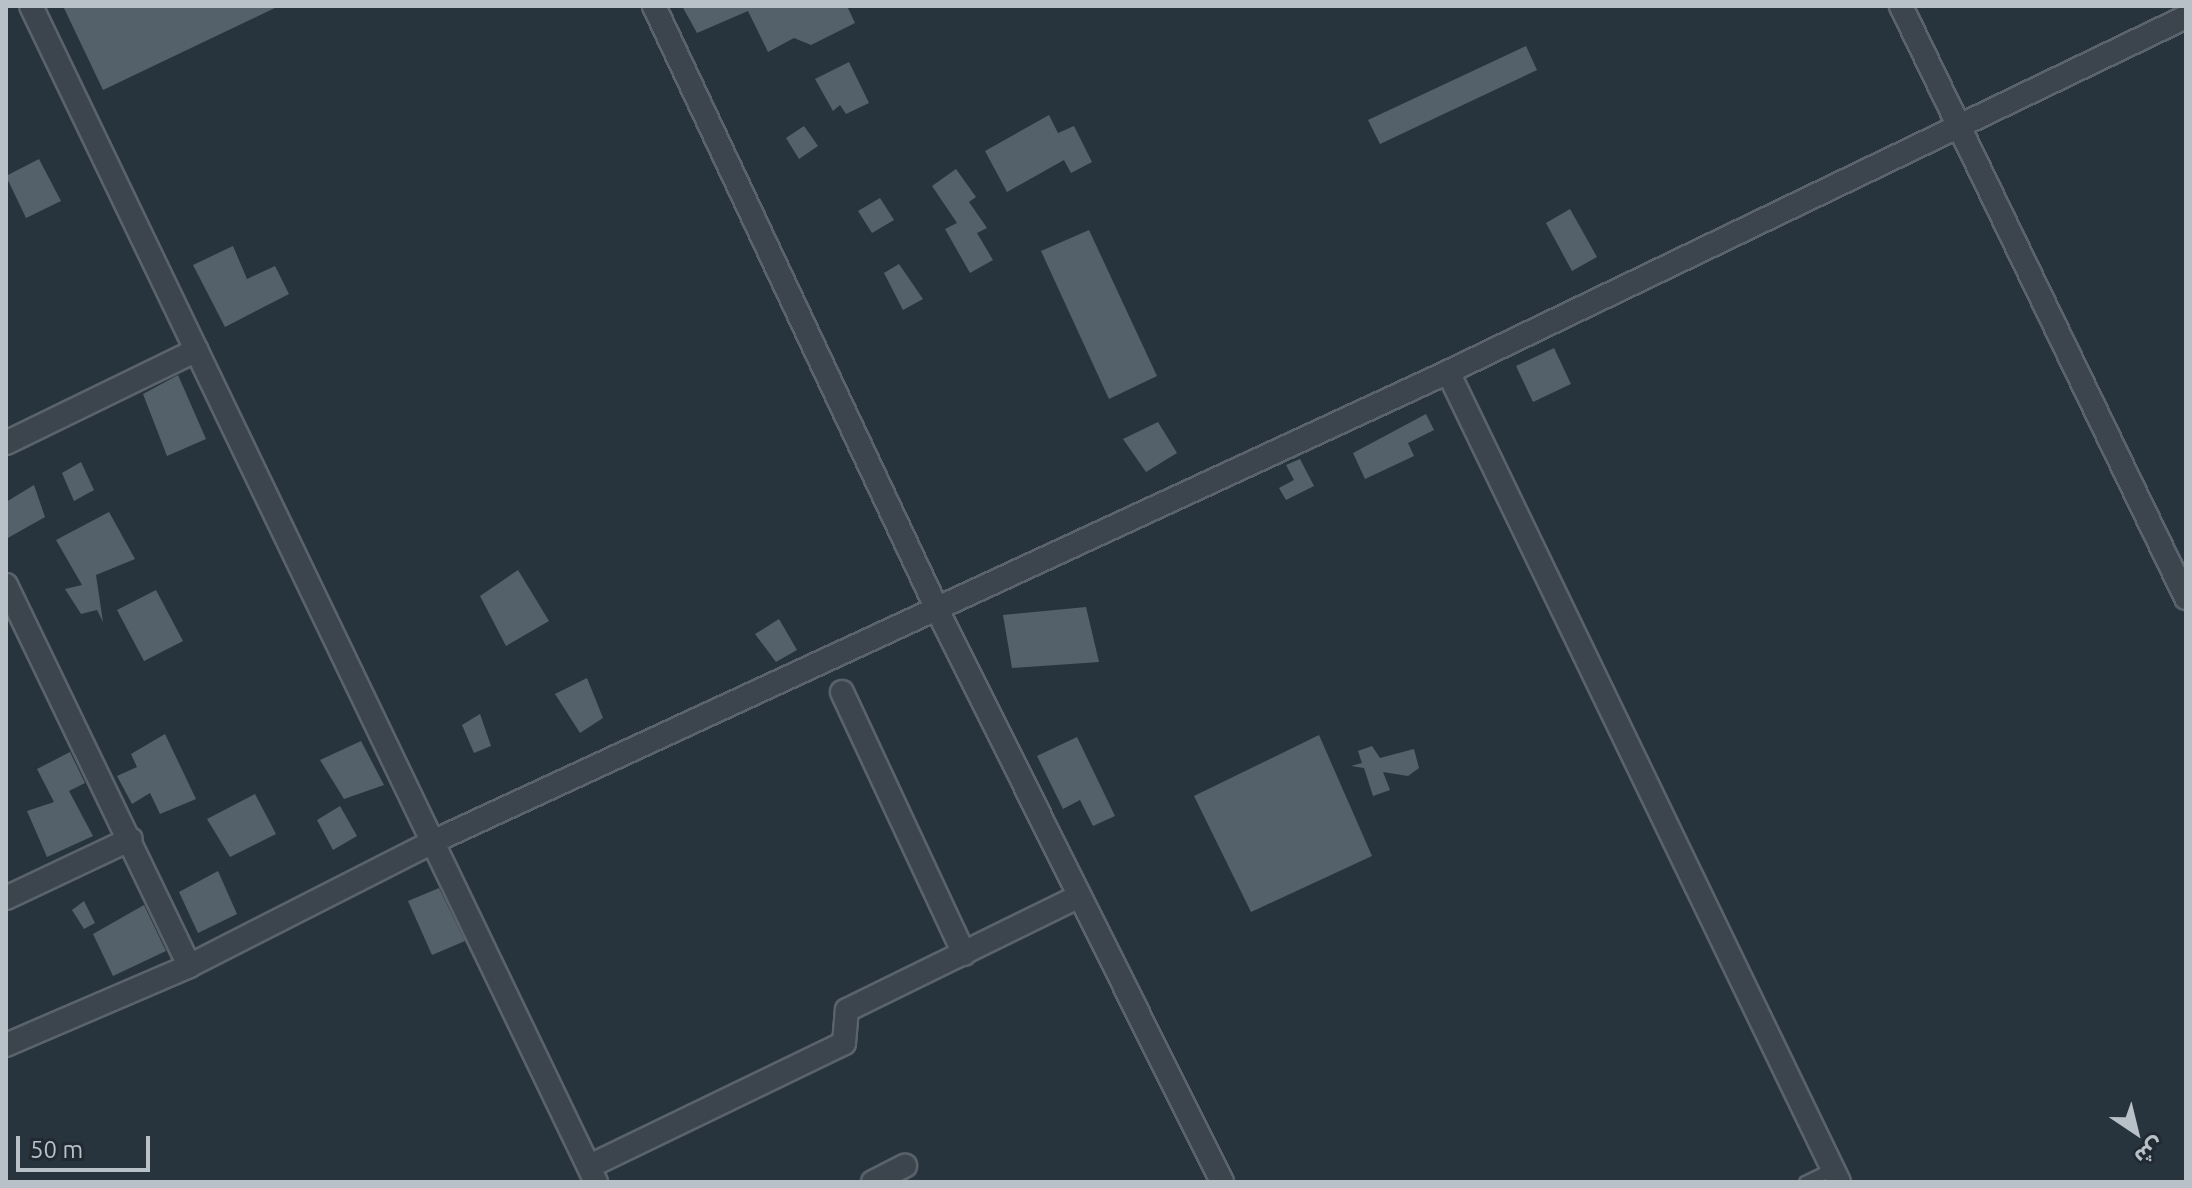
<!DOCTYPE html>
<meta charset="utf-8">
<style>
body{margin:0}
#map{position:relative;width:2192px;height:1188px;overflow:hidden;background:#28343d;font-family:Ubuntu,"Noto Sans Arabic",sans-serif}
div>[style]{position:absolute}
.building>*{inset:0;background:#54616a}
.roads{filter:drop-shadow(2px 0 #5a636b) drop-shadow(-2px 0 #5a636b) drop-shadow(0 2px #5a636b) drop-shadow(0 -2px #5a636b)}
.lane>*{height:11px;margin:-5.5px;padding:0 5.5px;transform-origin:5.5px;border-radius:5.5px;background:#3c454d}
.street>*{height:22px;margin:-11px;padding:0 11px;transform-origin:11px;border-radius:11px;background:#3c454d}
span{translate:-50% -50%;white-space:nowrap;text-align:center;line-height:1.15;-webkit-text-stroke:8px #212a32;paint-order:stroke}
.frame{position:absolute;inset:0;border:8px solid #b8c0c8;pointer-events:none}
.north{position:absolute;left:2096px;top:1092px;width:80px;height:80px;-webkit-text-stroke:6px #212a32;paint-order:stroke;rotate:145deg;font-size:22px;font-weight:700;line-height:32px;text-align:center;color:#b8c0c8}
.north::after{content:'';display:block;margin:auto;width:28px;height:36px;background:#b8c0c8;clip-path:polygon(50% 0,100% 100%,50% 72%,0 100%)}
.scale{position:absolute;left:16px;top:1136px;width:134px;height:36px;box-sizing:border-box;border:4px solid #b8c0c8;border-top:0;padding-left:10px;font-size:24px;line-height:28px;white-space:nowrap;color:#b8c0c8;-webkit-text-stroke:6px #212a32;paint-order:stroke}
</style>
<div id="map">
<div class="building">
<i style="clip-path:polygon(63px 6px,279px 6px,103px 90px)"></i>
<i style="clip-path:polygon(682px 6px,847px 6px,855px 23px,811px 45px,794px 38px,768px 52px,748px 11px,697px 33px)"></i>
<i style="clip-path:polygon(1526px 46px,1537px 70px,1380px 144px,1368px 120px)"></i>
<i style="clip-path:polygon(849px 62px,869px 103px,846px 114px,840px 105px,833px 111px,815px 79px)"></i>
<i style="clip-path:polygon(1049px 115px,1058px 133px,1074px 126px,1092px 162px,1071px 173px,1064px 160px,1007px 192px,985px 151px)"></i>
<i style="clip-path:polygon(804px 126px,818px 146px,799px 159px,786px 138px)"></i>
<i style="clip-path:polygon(39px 159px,61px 201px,26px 218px,6px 176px)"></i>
<i style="clip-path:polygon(956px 169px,976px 197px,969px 202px,987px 228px,977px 233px,993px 260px,970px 273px,945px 229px,957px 223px,932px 186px)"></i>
<i style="clip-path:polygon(880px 198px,894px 220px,872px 233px,858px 211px)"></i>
<i style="clip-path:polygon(1570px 209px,1597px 257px,1572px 271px,1546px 223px)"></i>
<i style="clip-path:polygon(1089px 230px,1157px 376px,1109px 399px,1041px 251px)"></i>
<i style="clip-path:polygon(233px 246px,247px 279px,275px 266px,289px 294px,225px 327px,193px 265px)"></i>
<i style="clip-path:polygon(899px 264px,923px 299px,903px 310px,884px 273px)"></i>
<i style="clip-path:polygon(1554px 348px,1571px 384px,1533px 402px,1516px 366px)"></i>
<i style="clip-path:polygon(178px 375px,206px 439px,167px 456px,143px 394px)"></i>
<i style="clip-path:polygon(1426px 414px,1434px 430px,1408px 443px,1414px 456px,1365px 479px,1353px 453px)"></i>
<i style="clip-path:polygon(1158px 422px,1177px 453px,1146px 472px,1123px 439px)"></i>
<i style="clip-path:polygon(1300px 459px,1314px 486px,1286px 500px,1279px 488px,1294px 480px,1286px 465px)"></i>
<i style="clip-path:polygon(81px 462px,94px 490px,74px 501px,62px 473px)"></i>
<i style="clip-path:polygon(34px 485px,45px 517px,6px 539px,6px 502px)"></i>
<i style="clip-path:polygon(109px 512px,135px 559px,96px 575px,103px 622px,97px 610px,81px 614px,65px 589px,82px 585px,56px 540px)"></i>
<i style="clip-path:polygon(518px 570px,549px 621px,506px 646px,480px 596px)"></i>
<i style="clip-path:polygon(156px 590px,183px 641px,144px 661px,117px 610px)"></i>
<i style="clip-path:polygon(1086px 607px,1099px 662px,1012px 668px,1003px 615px)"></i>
<i style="clip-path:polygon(779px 619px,797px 650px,776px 662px,755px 634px)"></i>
<i style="clip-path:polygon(587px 678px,603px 718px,580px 733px,555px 694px)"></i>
<i style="clip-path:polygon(480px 714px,491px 746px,474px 753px,462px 725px)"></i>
<i style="clip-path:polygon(165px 734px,196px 799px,160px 814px,150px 793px,132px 804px,117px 776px,137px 767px,131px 754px)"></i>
<i style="clip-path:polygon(1319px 735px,1372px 856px,1251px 912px,1194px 796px)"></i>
<i style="clip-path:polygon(1077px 737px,1115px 816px,1093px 826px,1080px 800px,1063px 809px,1037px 756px)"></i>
<i style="clip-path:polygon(361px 741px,384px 785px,344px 799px,320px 760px)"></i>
<i style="clip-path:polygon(1372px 746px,1380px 758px,1414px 749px,1419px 768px,1408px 776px,1383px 772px,1390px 790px,1373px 796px,1364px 768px,1351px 766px,1362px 763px,1358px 751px)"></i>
<i style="clip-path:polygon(70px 752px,85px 783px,69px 791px,93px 836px,47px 857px,27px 811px,54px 802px,37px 769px)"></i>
<i style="clip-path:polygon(255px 794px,276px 834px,230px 857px,207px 819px)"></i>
<i style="clip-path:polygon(340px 806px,357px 836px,333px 850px,317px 820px)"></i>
<i style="clip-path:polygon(218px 871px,237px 914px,198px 933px,179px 892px)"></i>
<i style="clip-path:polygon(439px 888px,465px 941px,432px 955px,408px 901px)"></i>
<i style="clip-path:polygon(84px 901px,95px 923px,84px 929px,72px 910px)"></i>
<i style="clip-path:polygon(144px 905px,166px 951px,113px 976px,93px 934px)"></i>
</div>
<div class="roads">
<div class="lane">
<i style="left:1805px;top:1182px;width:30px;rotate:-26deg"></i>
</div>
<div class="street">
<i style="left:31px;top:6px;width:1305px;rotate:64.34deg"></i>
<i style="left:654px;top:6px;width:664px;rotate:64.86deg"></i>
<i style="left:936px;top:607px;width:642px;rotate:63.55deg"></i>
<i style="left:1901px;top:6px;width:657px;rotate:64.29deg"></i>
<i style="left:1448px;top:372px;width:899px;rotate:64.23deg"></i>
<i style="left:6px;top:443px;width:212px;rotate:-26deg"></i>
<i style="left:6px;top:585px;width:423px;rotate:64.3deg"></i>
<i style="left:842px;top:692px;width:289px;rotate:65deg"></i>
<i style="left:6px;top:898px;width:138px;rotate:-25.3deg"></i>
<i style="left:6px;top:1045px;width:199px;rotate:-23.3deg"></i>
<i style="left:189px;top:966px;width:268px;rotate:-27deg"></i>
<i style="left:428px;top:844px;width:1124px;rotate:-24.83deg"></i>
<i style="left:1448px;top:372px;width:819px;rotate:-25.69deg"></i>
<i style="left:590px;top:1166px;width:282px;rotate:-25.8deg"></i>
<i style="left:844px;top:1043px;width:33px;rotate:-85deg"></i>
<i style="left:847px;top:1010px;width:259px;rotate:-26.1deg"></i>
<i style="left:873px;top:1182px;width:36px;rotate:-27deg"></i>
</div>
</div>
<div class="frame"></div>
<div class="north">ش</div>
<div class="scale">50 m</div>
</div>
